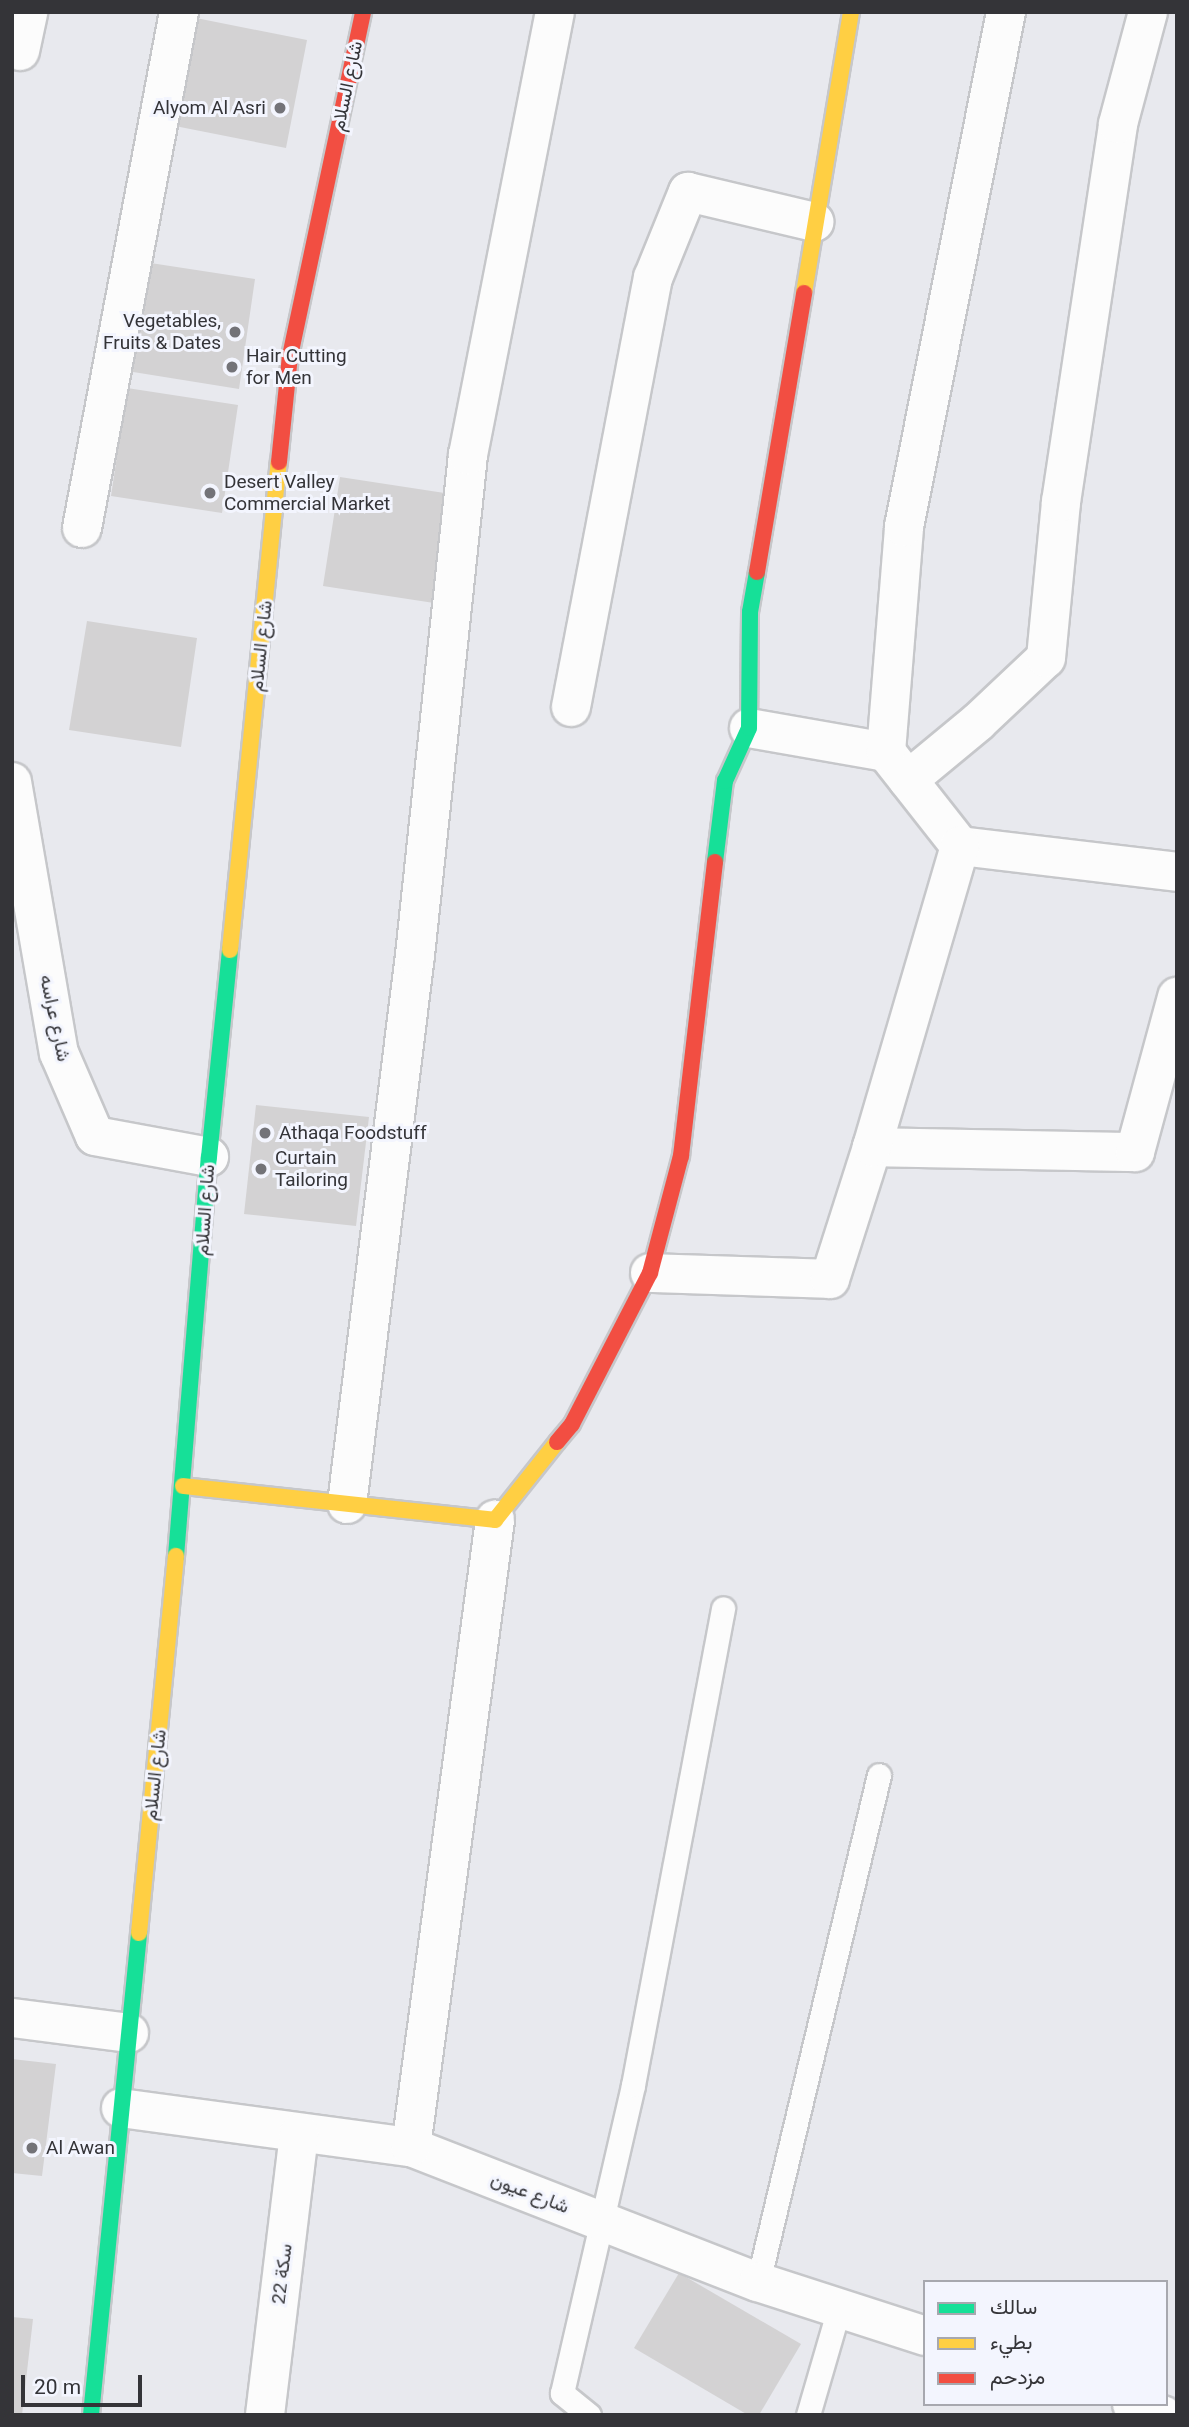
<!DOCTYPE html>
<meta charset="utf-8">
<style>
body{margin:0}
#map{position:relative;width:1189px;height:2427px;overflow:hidden;background:#e8e9ee;font-family:Roboto,Vazirmatn,sans-serif}
div>[style]{position:absolute}
.building>*{inset:0;background:#d3d2d3}
.roads{filter:drop-shadow(2px 0 #c6c7ca) drop-shadow(-2px 0 #c6c7ca) drop-shadow(0 2px #c6c7ca) drop-shadow(0 -2px #c6c7ca)}
.lane>*{height:23px;margin:-11.5px;padding:0 11.5px;transform-origin:11.5px;border-radius:11.5px;background:#fcfcfc}
.street>*{height:38px;margin:-19px;padding:0 19px;transform-origin:19px;border-radius:19px;background:#fcfcfc}
.fast>*{height:16px;margin:-8px;padding:0 8px;transform-origin:8px;border-radius:8px;background:#16e098}
.slow>*{height:16px;margin:-8px;padding:0 8px;transform-origin:8px;border-radius:8px;background:#ffcf43}
.jam>*{height:16px;margin:-8px;padding:0 8px;transform-origin:8px;border-radius:8px;background:#f24e42}
.dots>*{width:19px;height:19px;translate:-50% -50%;box-sizing:border-box;border:4px solid #f3f5fe;border-radius:50%}
span{translate:-50% -50%;white-space:nowrap;text-align:center;line-height:1.15;-webkit-text-stroke:6px #f3f5fe;paint-order:stroke}
.street-label{font-size:19px;color:#343438}
.poi-label{font-size:19px;color:#343438}
.right{translate:-100% -50%;text-align:right}
.left{translate:0 -50%;text-align:left}
.frame{position:absolute;inset:0;border:14px solid #343438;pointer-events:none}
.legend{position:absolute;left:923px;top:2280px;width:245px;height:126px;box-sizing:border-box;background:#f3f5fe;border:2px solid #a7a8af;margin:0;padding:9px 12px;list-style:none;font-size:21px;color:#343438}
.legend li{display:flex;align-items:center;gap:14px;height:35px}
.legend b{width:35px;border:2px solid #a7a8af}
.scale{position:absolute;left:21px;top:2375px;width:121px;height:32px;box-sizing:border-box;border:4px solid #343438;border-top:0;padding-left:9px;font-size:21px;line-height:24px;white-space:nowrap;color:#343438;-webkit-text-stroke:5px #f3f5fe;paint-order:stroke}
</style>
<div id="map">
<div class="building">
<i style="clip-path:polygon(196px 18px,307px 40px,286px 148px,175px 126px)"></i>
<i style="clip-path:polygon(144px 262px,255px 279px,239px 389px,127px 371px)"></i>
<i style="clip-path:polygon(127px 388px,238px 405px,222px 513px,111px 496px)"></i>
<i style="clip-path:polygon(340px 477px,451px 494px,434px 603px,323px 586px)"></i>
<i style="clip-path:polygon(87px 621px,197px 638px,181px 747px,69px 730px)"></i>
<i style="clip-path:polygon(256px 1105px,369px 1117px,356px 1226px,244px 1214px)"></i>
<i style="clip-path:polygon(12px 2059px,56px 2064px,42px 2176px,12px 2173px)"></i>
<i style="clip-path:polygon(679px 2273px,801px 2344px,759px 2415px,748px 2415px,634px 2348px)"></i>
<i style="clip-path:polygon(12px 2317px,33px 2319px,22px 2415px,12px 2415px)"></i>
</div>
<div class="roads">
<div class="lane">
<i style="left:758px;top:2282px;width:521px;rotate:-76.58deg"></i>
<i style="left:589px;top:2415px;width:35px;rotate:-141deg"></i>
<i style="left:562px;top:2393px;width:316px;rotate:-77deg"></i>
<i style="left:633px;top:2085px;width:485px;rotate:-79.3deg"></i>
<i style="left:808px;top:2415px;width:111px;rotate:-73.8deg"></i>
</div>
<div class="street">
<i style="left:20px;top:51px;width:40px;rotate:-78deg"></i>
<i style="left:82px;top:528px;width:525px;rotate:-79.35deg"></i>
<i style="left:571px;top:707px;width:437px;rotate:-79.2deg"></i>
<i style="left:653px;top:278px;width:93px;rotate:-67.9deg"></i>
<i style="left:688px;top:192px;width:130px;rotate:13.3deg"></i>
<i style="left:749px;top:728px;width:139px;rotate:9.9deg"></i>
<i style="left:886px;top:752px;width:120px;rotate:51.8deg"></i>
<i style="left:960px;top:846px;width:219px;rotate:6.8deg"></i>
<i style="left:886px;top:752px;width:226px;rotate:-85.4deg"></i>
<i style="left:904px;top:527px;width:525px;rotate:-78.8deg"></i>
<i style="left:908px;top:780px;width:91px;rotate:-39.6deg"></i>
<i style="left:978px;top:722px;width:93px;rotate:-43.3deg"></i>
<i style="left:1046px;top:658px;width:157px;rotate:-84.5deg"></i>
<i style="left:1061px;top:502px;width:382px;rotate:-81.4deg"></i>
<i style="left:1118px;top:124px;width:116px;rotate:-75deg"></i>
<i style="left:12px;top:782px;width:275px;rotate:80.2deg"></i>
<i style="left:59px;top:1053px;width:90px;rotate:66.6deg"></i>
<i style="left:95px;top:1136px;width:116px;rotate:10.4deg"></i>
<i style="left:872px;top:1147px;width:263px;rotate:1.1deg"></i>
<i style="left:1135px;top:1152px;width:161px;rotate:-74.8deg"></i>
<i style="left:650px;top:1273px;width:180px;rotate:1.9deg"></i>
<i style="left:830px;top:1279px;width:139px;rotate:-72.3deg"></i>
<i style="left:872px;top:1147px;width:314px;rotate:-73.7deg"></i>
<i style="left:347px;top:1504px;width:553px;rotate:-82.94deg"></i>
<i style="left:415px;top:955px;width:503px;rotate:-83.95deg"></i>
<i style="left:468px;top:455px;width:451px;rotate:-78.9deg"></i>
<i style="left:12px;top:2018px;width:118px;rotate:7.3deg"></i>
<i style="left:121px;top:2108px;width:293px;rotate:7.7deg"></i>
<i style="left:411px;top:2147px;width:372px;rotate:21.3deg"></i>
<i style="left:758px;top:2282px;width:176px;rotate:17.9deg"></i>
<i style="left:411px;top:2147px;width:633px;rotate:-82.37deg"></i>
<i style="left:1132px;top:2404px;width:33px;rotate:20deg"></i>
<i style="left:265px;top:2415px;width:284px;rotate:-83.1deg"></i>
</div>
<div class="fast">
<i style="left:715px;top:862px;width:82px;rotate:-83deg"></i>
<i style="left:725px;top:781px;width:58px;rotate:-65.6deg"></i>
<i style="left:749px;top:728px;width:116px;rotate:-89.5deg"></i>
<i style="left:750px;top:612px;width:41px;rotate:-80.1deg"></i>
<i style="left:176px;top:1556px;width:400px;rotate:-85.3deg"></i>
<i style="left:209px;top:1157px;width:208px;rotate:-84.2deg"></i>
<i style="left:91px;top:2415px;width:484px;rotate:-84.3deg"></i>
</div>
<div class="slow">
<i style="left:804px;top:293px;width:285px;rotate:-80.5deg"></i>
<i style="left:230px;top:950px;width:490px;rotate:-84.3deg"></i>
<i style="left:183px;top:1486px;width:314px;rotate:6.2deg"></i>
<i style="left:495px;top:1520px;width:100px;rotate:-51.5deg"></i>
<i style="left:139px;top:1933px;width:379px;rotate:-84.4deg"></i>
</div>
<div class="jam">
<i style="left:279px;top:462px;width:107px;rotate:-84.1deg"></i>
<i style="left:290px;top:356px;width:352px;rotate:-78deg"></i>
<i style="left:757px;top:572px;width:283px;rotate:-80.4deg"></i>
<i style="left:557px;top:1442px;width:23px;rotate:-50deg"></i>
<i style="left:572px;top:1424px;width:170px;rotate:-62.7deg"></i>
<i style="left:650px;top:1273px;width:121px;rotate:-75.2deg"></i>
<i style="left:681px;top:1156px;width:296px;rotate:-83.4deg"></i>
</div>
</div>
<div class="dots">
<i style="left:280px;top:108px;background:#737378"></i>
<i style="left:235px;top:332px;background:#737378"></i>
<i style="left:232px;top:367px;background:#737378"></i>
<i style="left:210px;top:493px;background:#737378"></i>
<i style="left:265px;top:1133px;background:#737378"></i>
<i style="left:261px;top:1169px;background:#737378"></i>
<i style="left:32px;top:2148px;background:#737378"></i>
</div>
<div class="street-label">
<span style="left:347px;top:86px;rotate:-78deg">شارع السلام</span>
<span style="left:261px;top:646px;rotate:-84deg">شارع السلام</span>
<span style="left:55px;top:1018px;rotate:78deg">شارع عراسه</span>
<span style="left:205px;top:1210px;rotate:-86deg">شارع السلام</span>
<span style="left:155px;top:1775px;rotate:-84deg">شارع السلام</span>
<span style="left:530px;top:2193px;rotate:21deg">شارع عيون</span>
<span style="left:282px;top:2274px;rotate:-83deg">سكة 22</span>
</div>
<div class="poi-label">
<span class="right" style="left:266px;top:108px">Alyom Al Asri</span>
<span class="right" style="left:221px;top:332px">Vegetables,<br>Fruits &amp; Dates</span>
<span class="left" style="left:246px;top:367px">Hair Cutting<br>for Men</span>
<span class="left" style="left:224px;top:493px">Desert Valley<br>Commercial Market</span>
<span class="left" style="left:279px;top:1133px">Athaqa Foodstuff</span>
<span class="left" style="left:275px;top:1169px">Curtain<br>Tailoring</span>
<span class="left" style="left:46px;top:2148px">Al Awan</span>
</div>
<div class="frame"></div>
<ul class="legend">
<li><b style="height:9px;background:#16e098"></b>سالك</li>
<li><b style="height:9px;background:#ffcf43"></b>بطيء</li>
<li><b style="height:9px;background:#f24e42"></b>مزدحم</li>
</ul>
<div class="scale">20 m</div>
</div>
